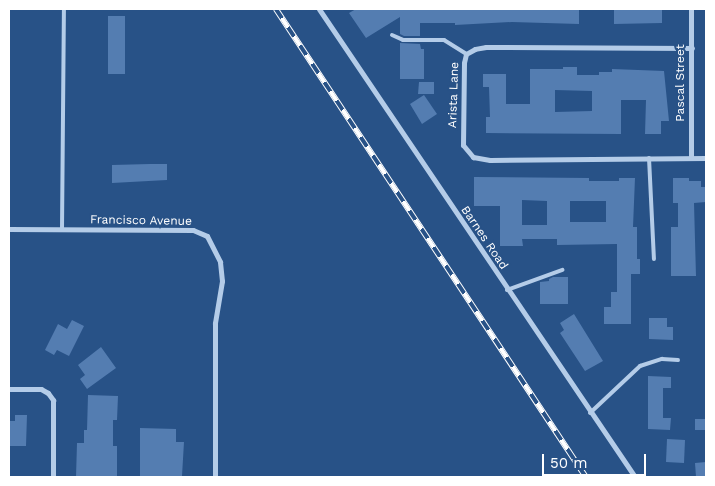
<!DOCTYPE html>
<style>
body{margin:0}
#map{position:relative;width:715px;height:486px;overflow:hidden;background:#285287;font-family:"Work Sans",sans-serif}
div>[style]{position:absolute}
.building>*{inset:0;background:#547db1}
.service>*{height:4px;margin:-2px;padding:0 2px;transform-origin:2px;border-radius:2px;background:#b4cce8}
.minor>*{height:5px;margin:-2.5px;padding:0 2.5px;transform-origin:2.5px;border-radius:2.5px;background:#b4cce8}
.rail>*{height:5.5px;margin-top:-2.75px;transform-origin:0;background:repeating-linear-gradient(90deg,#285287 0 11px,#fff 0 22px);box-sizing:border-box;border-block:1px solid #fff}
span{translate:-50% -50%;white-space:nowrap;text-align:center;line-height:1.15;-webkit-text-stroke:4px #285287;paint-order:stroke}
.street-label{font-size:12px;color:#fff}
.frame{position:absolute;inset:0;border:10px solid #fff;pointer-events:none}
.scale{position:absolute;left:542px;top:454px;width:104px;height:22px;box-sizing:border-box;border:2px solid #fff;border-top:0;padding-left:6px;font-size:15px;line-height:18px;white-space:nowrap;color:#fff;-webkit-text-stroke:4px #285287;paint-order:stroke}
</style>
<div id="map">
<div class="building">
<i style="clip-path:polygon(356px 9px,579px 9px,579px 24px,512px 22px,455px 25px,455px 23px,420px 23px,420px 36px,404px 36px,400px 34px,400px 17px,366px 38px,349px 13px)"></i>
<i style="clip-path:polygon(614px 9px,662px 9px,662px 23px,614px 24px)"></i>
<i style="clip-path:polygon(108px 16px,125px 16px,125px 74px,108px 74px)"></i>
<i style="clip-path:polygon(400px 43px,420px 44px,421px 49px,424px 49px,424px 79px,400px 79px)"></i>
<i style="clip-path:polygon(evenodd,563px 67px,577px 67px,577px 75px,599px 75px,599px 72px,612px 72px,612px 69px,664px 71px,669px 121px,661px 121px,661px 134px,645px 134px,646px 100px,621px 100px,621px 134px,486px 133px,486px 117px,490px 117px,489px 87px,483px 87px,483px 74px,506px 74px,506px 104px,530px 104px,530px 69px,563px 69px,563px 67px,555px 90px,592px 91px,592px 111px,555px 112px,555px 90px)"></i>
<i style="clip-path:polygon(419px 82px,434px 82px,434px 94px,418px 94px)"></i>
<i style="clip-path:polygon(424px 95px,437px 114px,422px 124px,410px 104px)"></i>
<i style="clip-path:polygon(150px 164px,167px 164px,167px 180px,112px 183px,112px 165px)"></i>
<i style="clip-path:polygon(evenodd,474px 177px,589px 178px,589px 181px,619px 181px,619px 178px,635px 178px,633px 227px,637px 227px,637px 259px,640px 259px,640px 274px,631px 274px,631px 324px,604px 324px,604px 307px,611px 307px,611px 292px,617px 292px,617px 244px,557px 245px,557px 239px,522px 239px,523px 246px,500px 246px,500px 206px,474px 206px,474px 177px,522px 200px,547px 201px,547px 225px,522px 225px,522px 200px,474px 177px,570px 201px,606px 201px,606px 222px,570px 222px,570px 201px)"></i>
<i style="clip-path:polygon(673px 178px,689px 178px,689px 181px,701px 181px,701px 187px,706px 187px,706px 202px,694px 203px,696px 276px,671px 276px,671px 227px,678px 227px,678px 203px,673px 203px)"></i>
<i style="clip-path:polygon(553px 277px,568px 277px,568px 304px,540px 304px,540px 282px,549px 281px,549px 279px)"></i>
<i style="clip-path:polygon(574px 314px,603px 361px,585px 371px,560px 333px,564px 330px,560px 323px)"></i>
<i style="clip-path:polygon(649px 318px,667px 318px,667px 327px,673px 327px,673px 340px,649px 339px)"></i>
<i style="clip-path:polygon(72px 320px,84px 326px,69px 356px,57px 350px,54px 355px,45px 350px,58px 324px,67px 329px)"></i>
<i style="clip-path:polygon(101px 347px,116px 368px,87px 389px,80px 379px,85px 375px,78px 365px)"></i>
<i style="clip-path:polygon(648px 376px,671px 377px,671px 388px,663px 388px,663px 418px,671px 418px,670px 430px,648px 429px)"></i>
<i style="clip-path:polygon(88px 395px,118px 396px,117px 420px,113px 420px,113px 446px,117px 446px,117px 477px,76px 477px,77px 443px,84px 443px,84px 430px,87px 430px)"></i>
<i style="clip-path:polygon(15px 415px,27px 415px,26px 446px,9px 446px,9px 421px,15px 421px)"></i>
<i style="clip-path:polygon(695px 419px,706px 419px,706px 430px,695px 430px)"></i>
<i style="clip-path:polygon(140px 428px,176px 429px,176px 442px,184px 442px,182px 476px,140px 476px)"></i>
<i style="clip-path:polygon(667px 439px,685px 440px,684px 463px,666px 462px)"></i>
<i style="clip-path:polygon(706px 462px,706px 477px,696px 477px,695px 463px)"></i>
</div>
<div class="service">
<i style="left:392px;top:35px;width:12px;rotate:24deg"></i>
<i style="left:403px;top:40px;width:41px"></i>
<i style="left:444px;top:40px;width:26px;rotate:32deg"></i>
<i style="left:649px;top:158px;width:101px;rotate:87.2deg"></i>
<i style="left:62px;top:229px;width:220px;rotate:-89.5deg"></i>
<i style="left:507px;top:290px;width:59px;rotate:-20deg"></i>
<i style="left:590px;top:413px;width:69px;rotate:-43.2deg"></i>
<i style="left:640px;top:366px;width:23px;rotate:-18deg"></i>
<i style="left:662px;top:359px;width:16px;rotate:4deg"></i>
</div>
<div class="minor">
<i style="left:319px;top:9px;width:565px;rotate:55.97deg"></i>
<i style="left:692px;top:48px;width:206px;rotate:-179.7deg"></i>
<i style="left:486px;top:47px;width:11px;rotate:170deg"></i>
<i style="left:475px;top:49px;width:10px;rotate:151deg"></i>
<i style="left:466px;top:54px;width:9px;rotate:103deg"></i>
<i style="left:464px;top:63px;width:82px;rotate:90.7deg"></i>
<i style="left:463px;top:145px;width:16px;rotate:50deg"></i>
<i style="left:473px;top:157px;width:17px;rotate:10deg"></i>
<i style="left:490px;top:160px;width:216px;rotate:-0.5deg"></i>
<i style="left:691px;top:158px;width:149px;rotate:-90deg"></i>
<i style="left:9px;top:229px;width:184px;rotate:0.3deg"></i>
<i style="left:193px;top:230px;width:15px;rotate:23deg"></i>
<i style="left:207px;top:236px;width:29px;rotate:63deg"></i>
<i style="left:220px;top:262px;width:19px;rotate:84deg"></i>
<i style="left:222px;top:281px;width:43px;rotate:99.5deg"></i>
<i style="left:215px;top:323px;width:154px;rotate:90deg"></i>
<i style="left:9px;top:389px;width:32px"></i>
<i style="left:41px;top:389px;width:8px;rotate:30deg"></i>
<i style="left:48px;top:393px;width:9px;rotate:54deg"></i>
<i style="left:53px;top:400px;width:77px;rotate:90deg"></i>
</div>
<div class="rail">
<i style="left:276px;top:9px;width:561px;rotate:56.48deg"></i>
</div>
<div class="street-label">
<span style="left:681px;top:83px;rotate:-90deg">Pascal Street</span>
<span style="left:454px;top:95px;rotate:-88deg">Arista Lane</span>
<span style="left:141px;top:221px;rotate:1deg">Francisco Avenue</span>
<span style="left:484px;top:238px;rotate:56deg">Barnes Road</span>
</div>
<div class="frame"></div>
<div class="scale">50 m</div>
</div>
